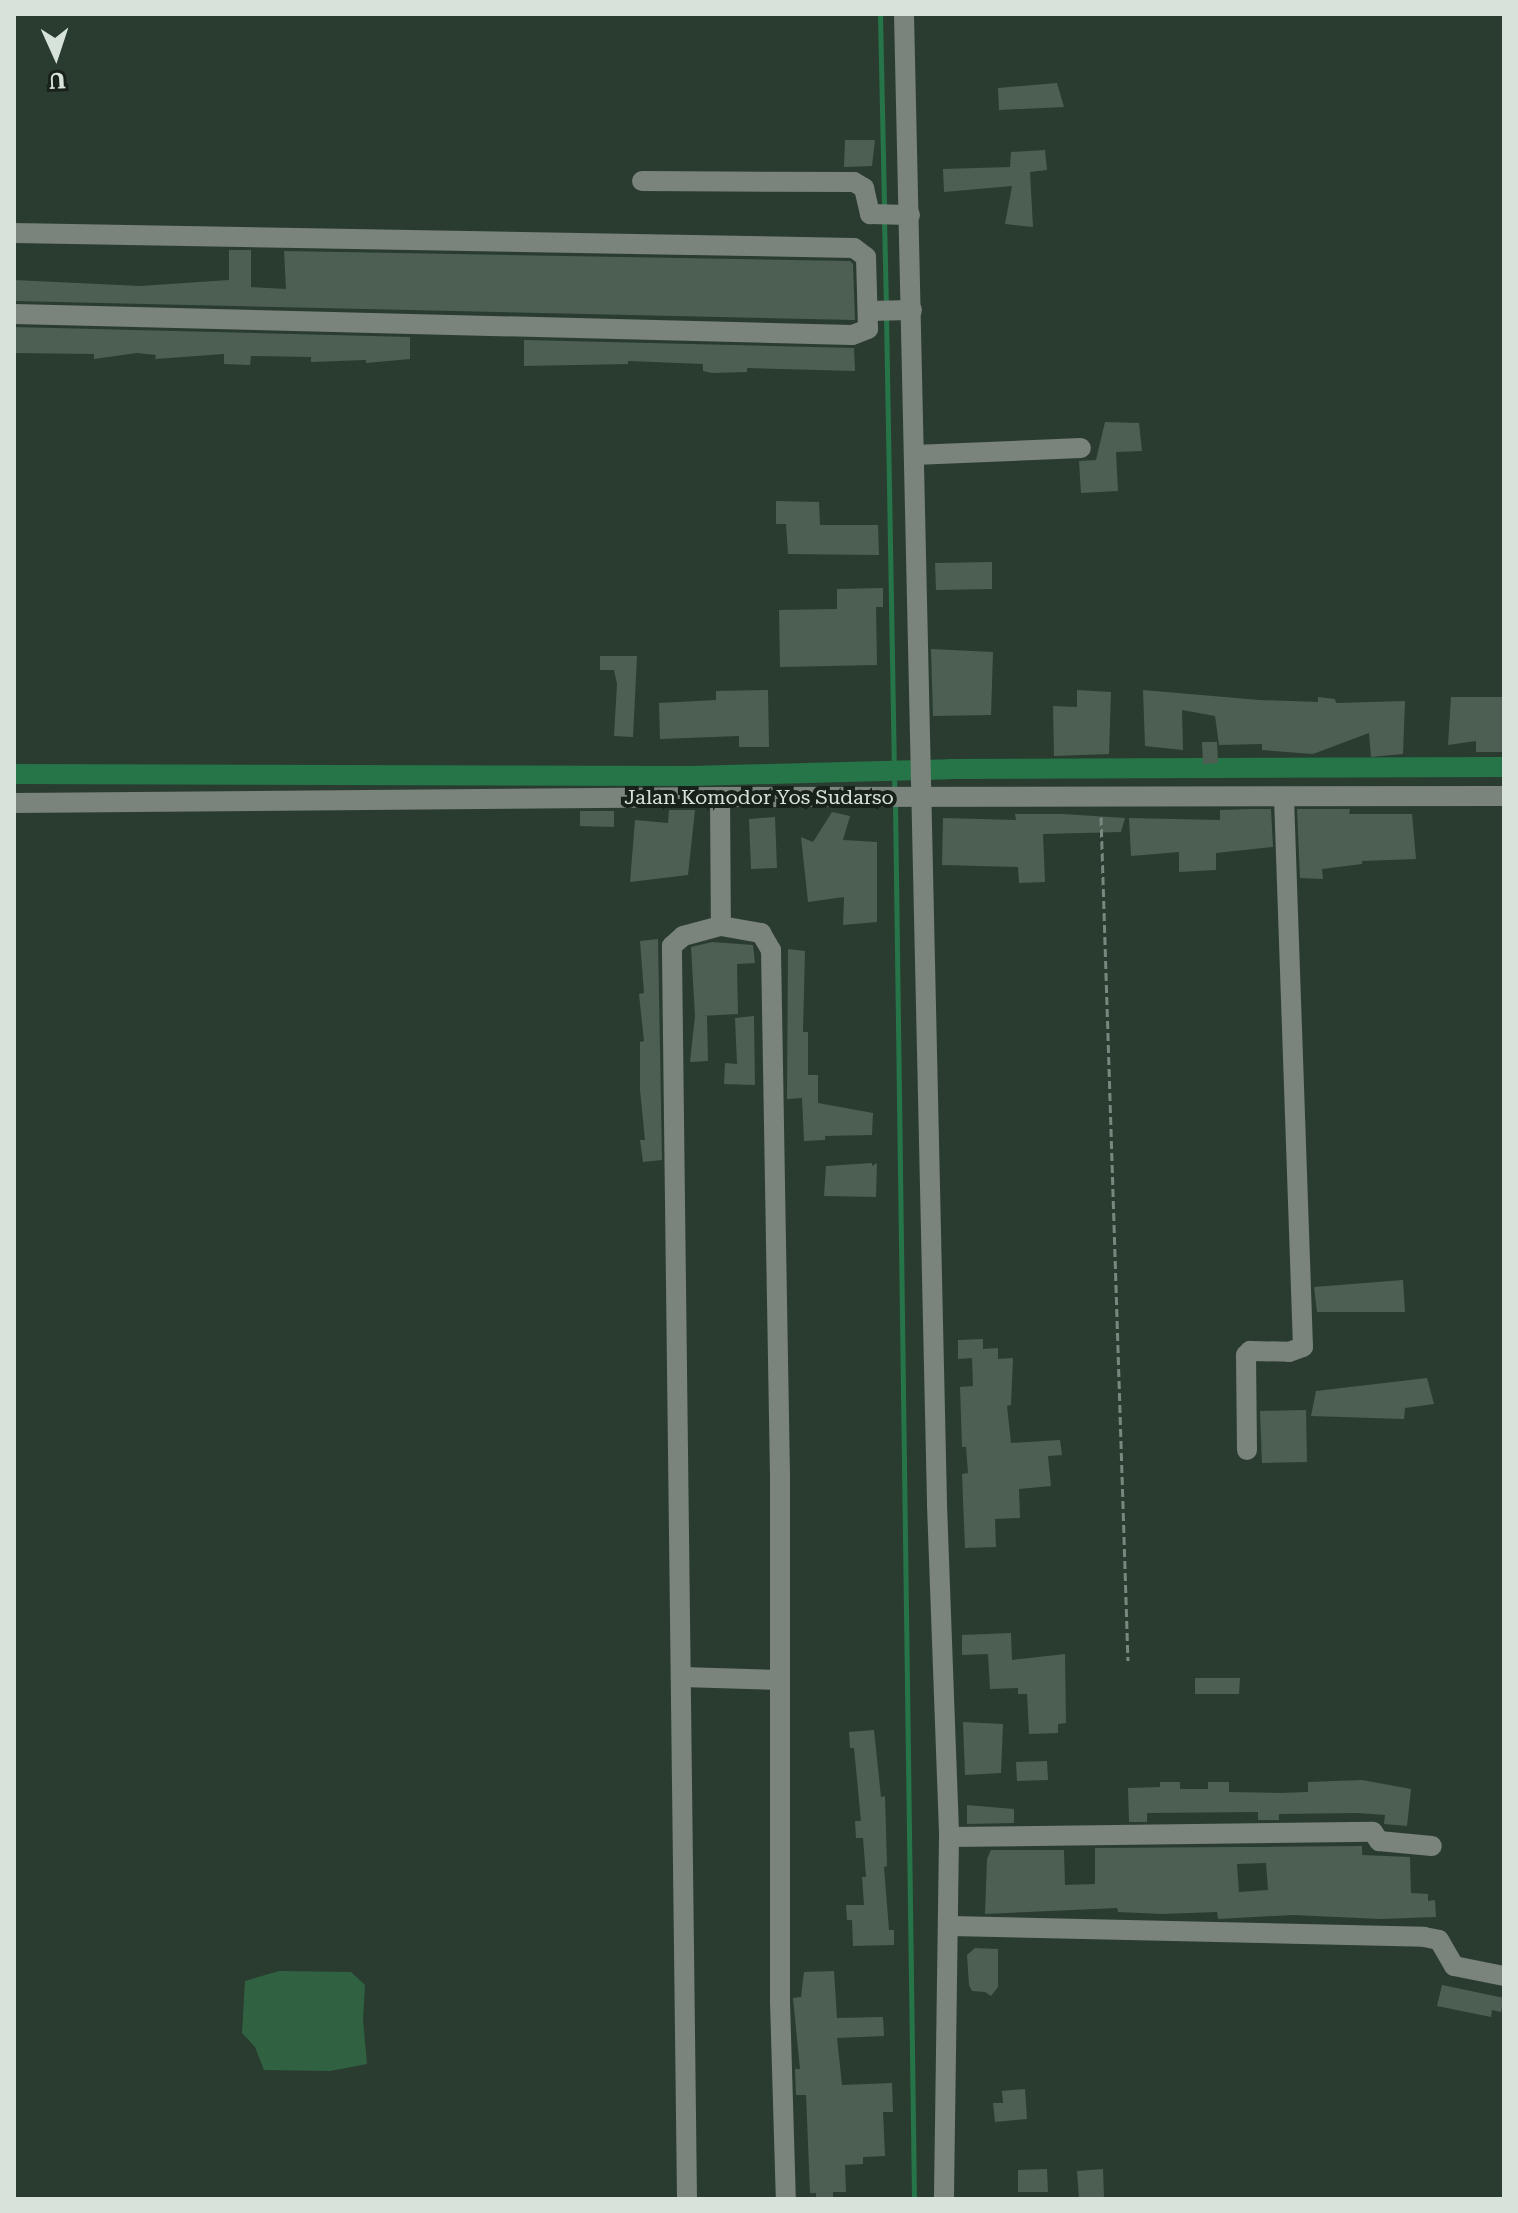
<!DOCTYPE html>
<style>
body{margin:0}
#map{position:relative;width:1518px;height:2213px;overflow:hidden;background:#2a3c30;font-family:"Roboto Serif",serif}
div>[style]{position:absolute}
.green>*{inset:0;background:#306242}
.stream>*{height:5px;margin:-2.5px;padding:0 2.5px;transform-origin:2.5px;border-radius:2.5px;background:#267548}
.canal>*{height:20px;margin:-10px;padding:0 10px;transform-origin:10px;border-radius:10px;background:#267548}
.building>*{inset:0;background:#4c5f52}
.path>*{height:3px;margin-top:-1.5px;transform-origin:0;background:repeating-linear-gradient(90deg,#79887e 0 8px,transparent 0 12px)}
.minor>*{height:20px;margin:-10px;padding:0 10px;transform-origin:10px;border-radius:10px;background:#7a837c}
span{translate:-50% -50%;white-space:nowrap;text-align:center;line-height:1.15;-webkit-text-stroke:8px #19211b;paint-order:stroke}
.street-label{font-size:20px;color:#d7e2da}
.frame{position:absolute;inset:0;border:16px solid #d7e2da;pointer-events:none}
.north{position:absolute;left:16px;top:16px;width:80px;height:80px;-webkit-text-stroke:6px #19211b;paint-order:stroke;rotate:177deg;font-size:22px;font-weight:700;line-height:32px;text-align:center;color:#d7e2da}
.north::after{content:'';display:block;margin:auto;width:28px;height:36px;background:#d7e2da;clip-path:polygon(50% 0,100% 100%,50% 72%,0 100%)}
</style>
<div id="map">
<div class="green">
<i style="clip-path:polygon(279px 1971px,351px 1972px,365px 1985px,363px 2020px,367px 2064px,330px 2071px,264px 2070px,255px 2047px,242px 2033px,245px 1981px)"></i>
</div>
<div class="stream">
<i style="left:880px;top:14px;width:195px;rotate:88.8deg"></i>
<i style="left:884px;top:219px;width:86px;rotate:88.7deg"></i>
<i style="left:886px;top:315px;width:478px;rotate:89deg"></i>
<i style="left:895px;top:803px;width:1396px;rotate:89.22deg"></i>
</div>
<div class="canal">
<i style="left:14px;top:774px;width:677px;rotate:0.17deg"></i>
<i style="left:691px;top:776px;width:259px;rotate:-1.5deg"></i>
<i style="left:950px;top:769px;width:554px;rotate:-0.21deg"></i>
</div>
<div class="building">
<i style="clip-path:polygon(1057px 83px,1064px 107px,999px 110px,998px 88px)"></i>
<i style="clip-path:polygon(845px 140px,875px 140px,872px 166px,844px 167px)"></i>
<i style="clip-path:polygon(1045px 150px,1047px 170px,1030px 172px,1033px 227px,1005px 224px,1012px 186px,944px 192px,943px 169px,1010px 167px,1011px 152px)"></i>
<i style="clip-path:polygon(229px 250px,251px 250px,251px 287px,286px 289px,284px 251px,850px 261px,853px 264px,855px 320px,14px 301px,14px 280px,140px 286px,229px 280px)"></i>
<i style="clip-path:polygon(14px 327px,410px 337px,410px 359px,366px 363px,366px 360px,311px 362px,311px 357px,251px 356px,250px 365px,224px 364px,224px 354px,155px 359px,156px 355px,137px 353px,94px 359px,94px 354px,14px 353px)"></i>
<i style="clip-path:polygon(524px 340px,854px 348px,855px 371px,747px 368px,747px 372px,712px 373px,703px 371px,703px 364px,628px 361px,628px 364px,524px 366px)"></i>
<i style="clip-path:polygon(1105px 422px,1139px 423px,1142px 451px,1116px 452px,1118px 491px,1081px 493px,1079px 461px,1096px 460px)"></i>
<i style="clip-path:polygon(776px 501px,819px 502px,820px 525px,878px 525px,879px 555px,788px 554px,786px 524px,776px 524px)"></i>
<i style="clip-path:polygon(992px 562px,992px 589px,936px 590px,935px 563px)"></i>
<i style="clip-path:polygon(883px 588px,883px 607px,876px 607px,877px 665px,780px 667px,779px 610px,837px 609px,837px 589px)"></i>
<i style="clip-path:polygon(931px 649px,993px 652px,991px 715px,933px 716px)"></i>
<i style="clip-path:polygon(600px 656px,637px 656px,633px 737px,614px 736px,617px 684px,614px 670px,600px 670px)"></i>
<i style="clip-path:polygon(768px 690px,769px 747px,739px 747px,739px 736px,660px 739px,659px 703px,716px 700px,716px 691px)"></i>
<i style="clip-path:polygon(1077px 690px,1111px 692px,1109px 754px,1054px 756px,1053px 706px,1077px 707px)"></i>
<i style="clip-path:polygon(1143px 690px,1259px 700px,1318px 702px,1318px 697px,1335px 699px,1336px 703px,1405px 701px,1403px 754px,1371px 757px,1369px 733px,1313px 754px,1262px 750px,1262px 744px,1219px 745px,1215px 716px,1182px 710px,1183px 750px,1145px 746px)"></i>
<i style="clip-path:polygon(1451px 697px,1504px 697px,1504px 752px,1476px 752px,1476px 741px,1448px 745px)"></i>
<i style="clip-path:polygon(1202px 742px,1217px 742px,1218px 763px,1203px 764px)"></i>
<i style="clip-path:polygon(1251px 809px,1271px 809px,1273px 847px,1216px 853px,1216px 870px,1179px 872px,1179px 852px,1131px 856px,1129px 818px,1220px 820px,1220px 810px)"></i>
<i style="clip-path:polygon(1297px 809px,1350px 809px,1349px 814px,1412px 814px,1416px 859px,1362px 861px,1362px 864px,1322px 869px,1323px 879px,1300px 878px)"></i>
<i style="clip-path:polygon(669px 810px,695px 810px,688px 875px,630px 882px,635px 820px,668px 823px)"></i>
<i style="clip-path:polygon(580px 811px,614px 811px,614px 827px,580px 826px)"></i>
<i style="clip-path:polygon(832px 812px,850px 816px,843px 840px,877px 842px,877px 922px,843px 925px,844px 897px,808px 902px,801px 837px,813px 842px)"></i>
<i style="clip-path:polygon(1015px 814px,1063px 814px,1125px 818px,1121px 832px,1043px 834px,1045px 882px,1019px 883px,1018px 867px,942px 865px,943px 818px,1016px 820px)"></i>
<i style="clip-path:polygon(775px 817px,777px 868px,751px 869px,749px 819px)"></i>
<i style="clip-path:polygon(658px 939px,662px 1160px,643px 1162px,640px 1140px,645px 1140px,640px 1090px,640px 1042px,644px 1041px,639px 994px,644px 993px,640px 941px)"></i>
<i style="clip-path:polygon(712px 942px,753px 945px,755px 963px,737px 964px,738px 1014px,701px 1016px,707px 1016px,708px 1061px,690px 1062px,695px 1016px,691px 947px)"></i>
<i style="clip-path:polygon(788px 949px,805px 951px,803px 1032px,808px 1032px,808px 1075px,818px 1075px,818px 1103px,873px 1113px,872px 1135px,825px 1136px,825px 1140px,804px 1141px,802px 1098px,787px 1099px)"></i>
<i style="clip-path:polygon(754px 1016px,755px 1085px,724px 1084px,725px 1063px,737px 1064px,735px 1018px)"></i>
<i style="clip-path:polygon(872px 1163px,872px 1166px,877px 1163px,876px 1197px,824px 1196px,826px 1166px)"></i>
<i style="clip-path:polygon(1403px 1280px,1405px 1312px,1317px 1312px,1314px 1287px)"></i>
<i style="clip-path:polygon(983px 1339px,983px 1349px,998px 1348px,998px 1359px,1013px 1358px,1011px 1405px,1007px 1406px,1011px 1443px,1060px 1440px,1062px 1455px,1048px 1456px,1051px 1486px,1019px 1489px,1020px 1518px,995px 1519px,996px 1547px,965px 1548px,962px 1474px,968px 1473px,966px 1447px,962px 1447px,960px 1387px,973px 1386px,972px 1358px,958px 1359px,958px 1340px)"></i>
<i style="clip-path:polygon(1427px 1378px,1434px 1404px,1405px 1408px,1404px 1419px,1311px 1416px,1316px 1391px)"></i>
<i style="clip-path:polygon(1306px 1410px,1307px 1462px,1262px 1463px,1260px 1411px)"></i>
<i style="clip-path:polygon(1011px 1633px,1012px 1660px,1065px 1654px,1066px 1723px,1058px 1724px,1058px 1733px,1029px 1734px,1027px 1694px,1018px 1694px,1018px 1688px,990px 1689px,988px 1654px,962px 1655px,962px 1635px)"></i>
<i style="clip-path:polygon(1195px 1678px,1240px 1678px,1239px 1694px,1195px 1694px)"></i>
<i style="clip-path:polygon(963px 1722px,1003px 1724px,1001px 1773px,965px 1775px)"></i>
<i style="clip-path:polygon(874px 1730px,881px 1797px,885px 1796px,887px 1866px,884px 1867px,889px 1930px,894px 1930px,894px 1945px,853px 1946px,852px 1920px,847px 1920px,846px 1905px,864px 1905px,862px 1877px,866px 1877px,863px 1838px,856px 1838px,855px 1821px,861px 1821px,854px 1748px,850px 1748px,849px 1732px)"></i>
<i style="clip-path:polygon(1047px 1761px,1048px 1780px,1017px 1781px,1016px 1762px)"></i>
<i style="clip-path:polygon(1362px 1780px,1411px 1789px,1407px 1826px,1384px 1824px,1385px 1815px,1358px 1813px,1279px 1814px,1279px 1820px,1258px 1820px,1258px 1812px,1147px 1813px,1147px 1822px,1129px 1822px,1128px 1788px,1160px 1787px,1160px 1782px,1180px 1782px,1180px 1789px,1208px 1789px,1208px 1782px,1229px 1782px,1229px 1792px,1279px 1793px,1308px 1792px,1308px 1782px)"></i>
<i style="clip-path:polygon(967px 1805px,1014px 1809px,1014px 1823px,967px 1824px)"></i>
<i style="clip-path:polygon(evenodd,1362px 1846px,1362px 1855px,1410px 1857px,1411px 1893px,1428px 1894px,1428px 1901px,1435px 1900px,1436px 1917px,1381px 1919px,1293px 1915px,1218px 1919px,1217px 1912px,1162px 1914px,1118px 1912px,1117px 1908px,985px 1914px,987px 1859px,991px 1850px,1064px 1850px,1065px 1885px,1095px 1884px,1095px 1848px,1362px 1846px,1266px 1863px,1268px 1890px,1239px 1892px,1237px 1864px,1266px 1863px)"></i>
<i style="clip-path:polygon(975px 1948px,998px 1949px,998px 1987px,991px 1996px,985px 1992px,972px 1991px,969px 1985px,967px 1955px)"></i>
<i style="clip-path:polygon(834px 1971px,837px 2018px,883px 2017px,884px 2036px,837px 2038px,842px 2085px,892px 2083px,893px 2112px,883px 2112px,885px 2156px,863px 2157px,863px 2164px,845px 2165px,846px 2192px,833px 2192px,833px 2199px,816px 2199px,816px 2193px,810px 2193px,806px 2095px,796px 2095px,795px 2069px,800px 2069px,793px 1998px,801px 1997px,804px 1972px)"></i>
<i style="clip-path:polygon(1442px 1985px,1504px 1998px,1501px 2012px,1492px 2010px,1491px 2017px,1437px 2006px)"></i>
<i style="clip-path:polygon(1025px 2089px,1027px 2119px,995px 2122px,993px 2103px,1003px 2103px,1002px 2091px)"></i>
<i style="clip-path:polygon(1047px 2169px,1048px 2192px,1018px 2192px,1018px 2170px)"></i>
<i style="clip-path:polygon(1103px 2169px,1104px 2197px,1079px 2199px,1077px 2171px)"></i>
</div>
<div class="path">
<i style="left:1101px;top:817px;width:844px;rotate:88.17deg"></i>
</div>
<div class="minor">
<i style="left:904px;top:14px;width:1491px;rotate:88.73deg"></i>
<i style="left:937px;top:1505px;width:332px;rotate:87.9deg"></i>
<i style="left:949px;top:1837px;width:362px;rotate:90.8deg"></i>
<i style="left:642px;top:181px;width:212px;rotate:0.3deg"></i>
<i style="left:854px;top:182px;width:12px;rotate:31deg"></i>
<i style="left:864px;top:188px;width:27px;rotate:77deg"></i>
<i style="left:870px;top:214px;width:40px;rotate:1.4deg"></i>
<i style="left:14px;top:233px;width:840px;rotate:1.02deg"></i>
<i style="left:854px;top:248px;width:15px;rotate:37deg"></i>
<i style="left:866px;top:257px;width:72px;rotate:88.4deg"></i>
<i style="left:868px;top:329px;width:17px;rotate:159deg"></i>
<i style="left:852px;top:335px;width:838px;rotate:-178.56deg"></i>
<i style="left:868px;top:311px;width:44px;rotate:-1.3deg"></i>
<i style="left:914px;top:455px;width:167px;rotate:-2.4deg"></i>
<i style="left:720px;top:797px;width:129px;rotate:89.6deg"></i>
<i style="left:14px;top:803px;width:706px;rotate:-0.49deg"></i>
<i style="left:720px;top:797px;width:784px;rotate:-0.07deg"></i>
<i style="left:1247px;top:1450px;width:95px;rotate:-90.6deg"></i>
<i style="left:1246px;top:1355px;width:6px;rotate:-45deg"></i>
<i style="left:1250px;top:1351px;width:39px;rotate:1deg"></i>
<i style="left:1289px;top:1352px;width:15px;rotate:-20deg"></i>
<i style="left:1303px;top:1347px;width:549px;rotate:-91.98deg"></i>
<i style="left:682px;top:1677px;width:98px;rotate:1.8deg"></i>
<i style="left:949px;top:1837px;width:424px;rotate:-0.7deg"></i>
<i style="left:1373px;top:1832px;width:11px;rotate:56deg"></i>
<i style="left:1379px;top:1841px;width:53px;rotate:5.4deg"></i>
<i style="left:950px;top:1926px;width:474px;rotate:1.3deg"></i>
<i style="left:1424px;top:1937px;width:15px;rotate:11deg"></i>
<i style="left:1439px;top:1940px;width:30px;rotate:60deg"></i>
<i style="left:1454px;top:1966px;width:51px;rotate:11.3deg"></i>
<i style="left:687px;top:2199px;width:1253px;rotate:-90.69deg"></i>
<i style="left:672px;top:946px;width:15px;rotate:-42deg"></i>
<i style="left:683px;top:936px;width:39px;rotate:-15deg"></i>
<i style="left:721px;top:926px;width:41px;rotate:9.9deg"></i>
<i style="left:761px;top:933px;width:20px;rotate:60deg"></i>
<i style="left:771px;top:950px;width:524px;rotate:89.02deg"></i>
<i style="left:780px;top:1474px;width:528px;rotate:90deg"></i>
<i style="left:780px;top:2002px;width:197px;rotate:88.3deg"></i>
</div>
<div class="street-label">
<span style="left:759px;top:797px">Jalan Komodor Yos Sudarso</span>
</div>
<div class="frame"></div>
<div class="north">U</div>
</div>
